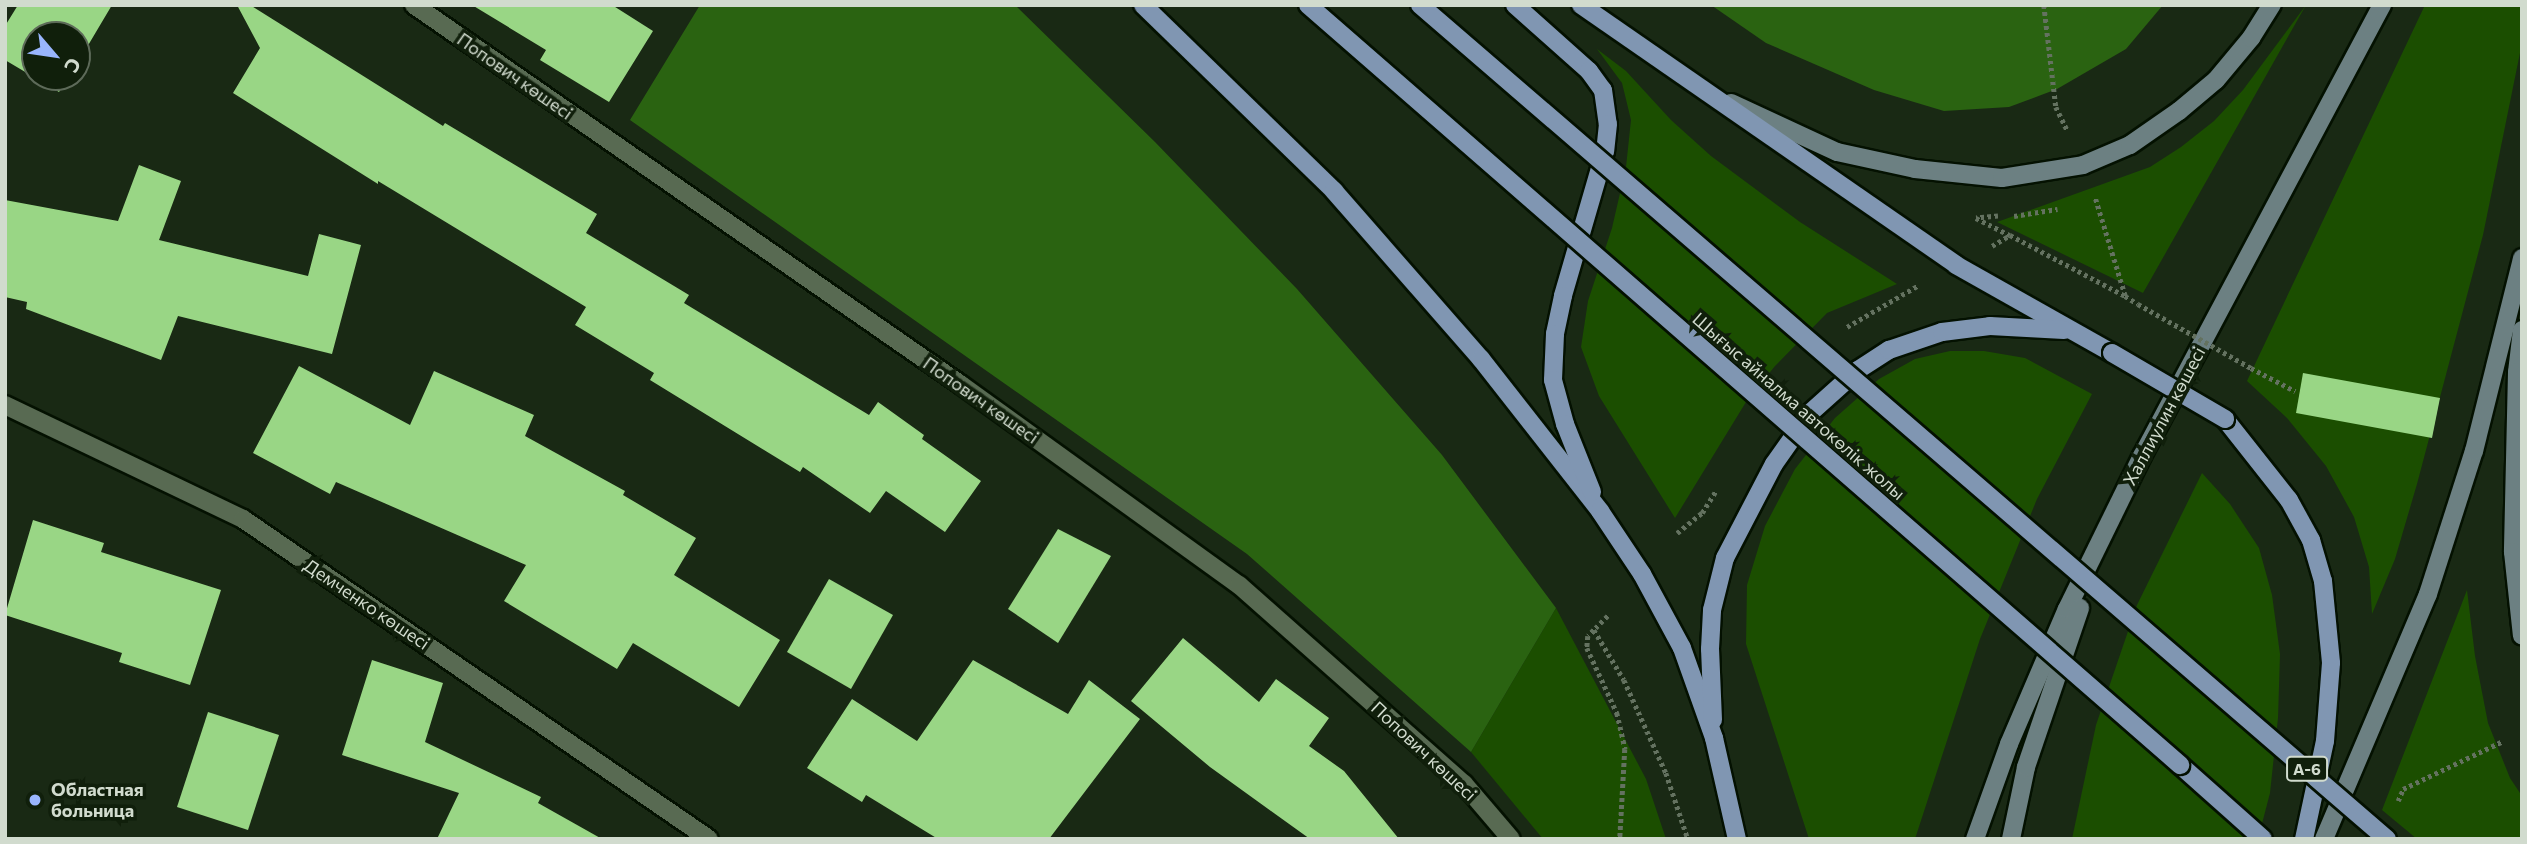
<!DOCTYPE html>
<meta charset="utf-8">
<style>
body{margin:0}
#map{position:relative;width:2527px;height:844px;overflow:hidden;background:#192914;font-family:Commissioner,sans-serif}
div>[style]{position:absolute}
.green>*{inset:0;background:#1b4e00}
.forest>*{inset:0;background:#2a6311}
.building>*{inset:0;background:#99d685}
.path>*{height:4.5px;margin-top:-2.25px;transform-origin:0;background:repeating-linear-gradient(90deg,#647260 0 3.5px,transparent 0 7px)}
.roads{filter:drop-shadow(2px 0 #041101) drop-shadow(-2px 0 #041101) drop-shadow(0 2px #041101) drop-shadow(0 -2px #041101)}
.minor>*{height:18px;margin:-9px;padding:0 9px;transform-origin:9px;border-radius:9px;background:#586a52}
.tertiary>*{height:18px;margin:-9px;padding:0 9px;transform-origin:9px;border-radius:9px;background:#586a52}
.secondary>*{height:18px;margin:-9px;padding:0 9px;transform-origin:9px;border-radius:9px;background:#6c8082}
.primary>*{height:18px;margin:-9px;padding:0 9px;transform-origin:9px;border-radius:9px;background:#8096b2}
.path-bridge>*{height:4.5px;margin-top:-2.25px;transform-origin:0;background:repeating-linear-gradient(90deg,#647260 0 3.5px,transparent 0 7px)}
.bridges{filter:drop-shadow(2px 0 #041101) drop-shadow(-2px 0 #041101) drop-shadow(0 2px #041101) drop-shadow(0 -2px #041101)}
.primary-bridge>*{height:18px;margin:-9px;padding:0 9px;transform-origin:9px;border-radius:9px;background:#8096b2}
.dots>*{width:19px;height:19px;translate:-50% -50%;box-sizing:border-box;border:4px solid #101f0b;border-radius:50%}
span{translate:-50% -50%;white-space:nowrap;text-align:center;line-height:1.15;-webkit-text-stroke:7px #101f0b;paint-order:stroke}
.shield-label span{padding:2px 5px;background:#101f0b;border:2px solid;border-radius:5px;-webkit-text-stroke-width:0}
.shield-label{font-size:16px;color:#d1dbce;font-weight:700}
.street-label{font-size:18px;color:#d1dbce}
.poi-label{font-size:18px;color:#d1dbce;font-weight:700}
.left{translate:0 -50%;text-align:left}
.frame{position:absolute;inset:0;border:7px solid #d1dbce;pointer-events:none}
.north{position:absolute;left:21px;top:21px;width:70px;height:70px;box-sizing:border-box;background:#101f0b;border:2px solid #5d6a59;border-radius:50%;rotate:119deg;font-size:19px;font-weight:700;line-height:28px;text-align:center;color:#d1dbce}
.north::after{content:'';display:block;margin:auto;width:24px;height:32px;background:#99b5fd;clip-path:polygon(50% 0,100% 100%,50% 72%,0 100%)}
</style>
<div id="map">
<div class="green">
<i style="clip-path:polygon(2306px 5px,2143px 293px,1997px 222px,2150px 167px,2181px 147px,2214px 121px,2243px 90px)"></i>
<i style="clip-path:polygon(2425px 5px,2522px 5px,2522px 43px,2483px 235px,2417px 484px,2395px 559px,2372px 614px,2369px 567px,2354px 517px,2326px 466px,2287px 418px,2247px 381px)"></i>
<i style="clip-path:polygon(1597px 49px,1626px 71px,1671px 120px,1711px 156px,1800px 222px,1897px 284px,1827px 313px,1775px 366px,1746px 402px,1675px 518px,1599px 396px,1581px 347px,1588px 301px,1612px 228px,1626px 167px,1631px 120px,1622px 83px)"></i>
<i style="clip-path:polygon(1950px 351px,1984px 351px,2025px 358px,2092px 394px,2037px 499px,1980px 639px,1915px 839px,1809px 839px,1746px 644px,1747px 585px,1765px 526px,1795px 469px,1835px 418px,1879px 379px,1915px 359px)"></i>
<i style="clip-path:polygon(2202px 473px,2230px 504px,2259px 548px,2272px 595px,2280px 654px,2278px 718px,2270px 793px,2258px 839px,2072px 839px,2096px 725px,2137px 605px)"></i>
<i style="clip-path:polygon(2467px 590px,2475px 656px,2488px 723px,2510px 778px,2522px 796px,2522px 839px,2417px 839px,2382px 810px)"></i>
<i style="clip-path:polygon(1556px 608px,1646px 779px,1666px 839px,1543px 839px,1471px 752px)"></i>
</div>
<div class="forest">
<i style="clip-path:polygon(700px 5px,1015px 5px,1155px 142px,1297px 289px,1442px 455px,1556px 608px,1471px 752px,1247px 554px,630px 120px)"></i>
<i style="clip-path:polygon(1711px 5px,2163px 5px,2126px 49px,2057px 89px,2009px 107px,1944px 111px,1874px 90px,1766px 43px)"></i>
</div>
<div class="building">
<i style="clip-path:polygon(18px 5px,112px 5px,77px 64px,77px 35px,35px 35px,35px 77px,69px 77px,59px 92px,5px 60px,5px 26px)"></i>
<i style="clip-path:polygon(237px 5px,250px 5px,443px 126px,445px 123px,597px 214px,586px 233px,689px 295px,684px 303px,869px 415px,878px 402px,924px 435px,922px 439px,981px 481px,945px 532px,886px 491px,870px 513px,803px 467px,800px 472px,650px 380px,654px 373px,575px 325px,586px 307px,378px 181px,378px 184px,233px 93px,260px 48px)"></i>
<i style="clip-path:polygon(472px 5px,612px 5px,653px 31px,609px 102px,540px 60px,546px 50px)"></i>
<i style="clip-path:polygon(139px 165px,181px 181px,159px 240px,308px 276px,319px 234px,361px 245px,332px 354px,178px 316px,161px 360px,26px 309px,27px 302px,5px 297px,5px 200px,118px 221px)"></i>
<i style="clip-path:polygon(299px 366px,410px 425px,434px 371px,534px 415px,525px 436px,625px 491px,623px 495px,696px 538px,674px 575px,780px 640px,739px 707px,633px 643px,617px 669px,504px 601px,526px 565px,336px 482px,330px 494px,253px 453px)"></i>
<i style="clip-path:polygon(2303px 373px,2440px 398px,2432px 438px,2296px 413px)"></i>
<i style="clip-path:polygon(33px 520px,104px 543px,101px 552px,221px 590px,190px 685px,119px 662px,122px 653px,5px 615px)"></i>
<i style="clip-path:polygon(1058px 529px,1111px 556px,1058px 643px,1008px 609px)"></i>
<i style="clip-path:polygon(829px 579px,893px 615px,851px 689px,787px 652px)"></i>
<i style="clip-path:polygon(1183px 638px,1259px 702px,1276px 679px,1329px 718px,1309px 746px,1344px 771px,1399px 839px,1310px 839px,1210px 767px,1131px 701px)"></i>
<i style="clip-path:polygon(372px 660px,443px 683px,425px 742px,541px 797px,538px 803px,602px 839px,437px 839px,459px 793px,342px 755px)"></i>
<i style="clip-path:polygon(973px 660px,1068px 714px,1089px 680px,1140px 719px,1049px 839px,938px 839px,866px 795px,862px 802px,807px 768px,852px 699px,917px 741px)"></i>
<i style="clip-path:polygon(208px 712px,279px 735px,248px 830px,177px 807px)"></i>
</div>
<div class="path">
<i style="left:2044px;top:5px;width:103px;rotate:83.3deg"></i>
<i style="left:2056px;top:107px;width:25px;rotate:64deg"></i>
<i style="left:1998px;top:216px;width:22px;rotate:175deg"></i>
<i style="left:1976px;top:218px;width:38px;rotate:27deg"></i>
<i style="left:2014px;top:216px;width:44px;rotate:-9.2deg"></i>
<i style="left:1992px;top:246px;width:21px;rotate:-31deg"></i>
<i style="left:2010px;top:235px;width:130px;rotate:27.9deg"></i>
<i style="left:2125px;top:296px;width:102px;rotate:-107deg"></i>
<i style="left:2125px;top:296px;width:15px;rotate:32deg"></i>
<i style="left:1847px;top:327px;width:83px;rotate:-30.3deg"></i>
<i style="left:2251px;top:368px;width:50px;rotate:27.6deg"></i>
<i style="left:1677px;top:533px;width:32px;rotate:-39deg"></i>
<i style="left:1702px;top:513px;width:26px;rotate:-58deg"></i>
<i style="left:1608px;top:616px;width:20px;rotate:135deg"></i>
<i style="left:1594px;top:630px;width:58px;rotate:59deg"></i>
<i style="left:1624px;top:680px;width:102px;rotate:65.7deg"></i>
<i style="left:1666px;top:773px;width:70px;rotate:71.6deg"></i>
<i style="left:1594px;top:630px;width:8px;rotate:135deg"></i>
<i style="left:1588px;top:636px;width:12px;rotate:95deg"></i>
<i style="left:1587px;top:648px;width:72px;rotate:65.2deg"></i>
<i style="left:1617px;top:713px;width:37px;rotate:77deg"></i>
<i style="left:1625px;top:749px;width:90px;rotate:93.2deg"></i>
<i style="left:2398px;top:801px;width:13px;rotate:-67deg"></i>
<i style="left:2403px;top:789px;width:109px;rotate:-25.6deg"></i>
</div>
<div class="roads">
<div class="minor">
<i style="left:414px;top:5px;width:665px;rotate:34.77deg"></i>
<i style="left:960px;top:384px;width:344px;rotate:35.8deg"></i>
<i style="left:1239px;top:585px;width:300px;rotate:41.5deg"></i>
<i style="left:1464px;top:784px;width:72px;rotate:49.5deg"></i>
</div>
<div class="tertiary">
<i style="left:5px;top:405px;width:264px;rotate:25.6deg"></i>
<i style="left:243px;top:519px;width:565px;rotate:34.48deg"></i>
</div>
<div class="secondary">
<i style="left:1731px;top:103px;width:117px;rotate:24.8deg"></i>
<i style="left:1837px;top:152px;width:80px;rotate:12.3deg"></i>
<i style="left:1915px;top:169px;width:87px;rotate:5.9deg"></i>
<i style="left:2002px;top:178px;width:82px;rotate:-9.1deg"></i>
<i style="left:2083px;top:165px;width:51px;rotate:-23.1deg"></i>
<i style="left:2130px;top:145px;width:60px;rotate:-34.8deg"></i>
<i style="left:2179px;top:111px;width:48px;rotate:-40deg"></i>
<i style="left:2216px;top:80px;width:55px;rotate:-50.2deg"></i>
<i style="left:2251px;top:38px;width:39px;rotate:-58deg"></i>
<i style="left:2522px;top:330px;width:42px;rotate:96.8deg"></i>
<i style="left:2517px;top:372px;width:180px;rotate:91.3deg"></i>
<i style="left:2513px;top:552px;width:84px;rotate:83.9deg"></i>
<i style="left:1975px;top:839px;width:101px;rotate:-70.3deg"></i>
<i style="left:2009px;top:744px;width:147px;rotate:-66.8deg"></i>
<i style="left:2067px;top:609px;width:170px;rotate:-63.9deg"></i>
<i style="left:2142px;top:456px;width:511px;rotate:-61.98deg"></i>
<i style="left:2011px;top:839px;width:74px;rotate:-78.2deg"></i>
<i style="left:2026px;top:767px;width:168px;rotate:-71.2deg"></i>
<i style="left:2324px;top:839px;width:266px;rotate:-67deg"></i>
<i style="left:2428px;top:594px;width:150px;rotate:-72.2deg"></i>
<i style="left:2474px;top:451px;width:199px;rotate:-76deg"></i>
</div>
<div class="primary">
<i style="left:1143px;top:5px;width:267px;rotate:44.2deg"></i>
<i style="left:1334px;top:191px;width:223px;rotate:48.8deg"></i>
<i style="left:1481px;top:359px;width:193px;rotate:51.9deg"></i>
<i style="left:1600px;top:511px;width:76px;rotate:56.3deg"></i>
<i style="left:1642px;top:574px;width:84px;rotate:61.6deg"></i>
<i style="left:1682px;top:648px;width:96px;rotate:70.4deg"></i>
<i style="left:1714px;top:738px;width:104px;rotate:77.2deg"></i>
<i style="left:1515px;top:5px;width:99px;rotate:41.7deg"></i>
<i style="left:1589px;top:71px;width:24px;rotate:54deg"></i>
<i style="left:1603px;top:90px;width:34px;rotate:82deg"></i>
<i style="left:1608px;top:124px;width:27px;rotate:96deg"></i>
<i style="left:1605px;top:151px;width:151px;rotate:106.2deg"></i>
<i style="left:1563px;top:296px;width:39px;rotate:102deg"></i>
<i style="left:1555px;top:334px;width:46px;rotate:92.5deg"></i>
<i style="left:1553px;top:380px;width:46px;rotate:74.7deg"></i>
<i style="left:1565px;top:424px;width:73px;rotate:68.3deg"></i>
<i style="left:1581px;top:5px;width:456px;rotate:34.7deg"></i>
<i style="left:1956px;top:265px;width:179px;rotate:29.4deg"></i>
<i style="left:2225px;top:419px;width:103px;rotate:51.7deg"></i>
<i style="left:2289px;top:500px;width:46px;rotate:61.2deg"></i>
<i style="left:2311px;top:540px;width:43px;rotate:73.7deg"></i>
<i style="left:2323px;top:581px;width:82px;rotate:84.4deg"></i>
<i style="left:2331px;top:663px;width:78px;rotate:94.4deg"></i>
<i style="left:2325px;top:741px;width:100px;rotate:102.1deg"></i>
<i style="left:1713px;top:720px;width:71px;rotate:-92.4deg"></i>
<i style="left:1710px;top:649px;width:39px;rotate:-87deg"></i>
<i style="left:1712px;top:610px;width:54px;rotate:-76deg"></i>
<i style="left:1725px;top:558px;width:106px;rotate:-62.5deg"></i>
<i style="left:1774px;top:464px;width:62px;rotate:-54.8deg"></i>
<i style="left:1810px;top:413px;width:64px;rotate:-41.9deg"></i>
<i style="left:1858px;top:370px;width:37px;rotate:-33deg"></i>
<i style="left:1889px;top:350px;width:56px;rotate:-18.8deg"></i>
<i style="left:1942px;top:332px;width:48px;rotate:-7.1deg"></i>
<i style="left:1990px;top:326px;width:74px;rotate:3.1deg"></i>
<i style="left:2180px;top:765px;width:111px;rotate:41.7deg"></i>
</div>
</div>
<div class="path-bridge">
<i style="left:2138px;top:304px;width:130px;rotate:29.5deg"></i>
</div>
<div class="bridges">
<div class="primary-bridge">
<i style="left:1308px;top:5px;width:1157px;rotate:41.07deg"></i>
<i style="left:1420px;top:5px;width:1277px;rotate:40.78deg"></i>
<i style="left:2112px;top:353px;width:131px;rotate:30.3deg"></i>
</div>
</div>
<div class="dots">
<i style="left:35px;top:800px;background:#99b5fd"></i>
</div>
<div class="shield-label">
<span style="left:2307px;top:769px">A-6</span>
</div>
<div class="street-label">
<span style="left:515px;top:76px;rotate:35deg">Попович көшесі</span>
<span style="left:981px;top:400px;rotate:35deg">Попович көшесі</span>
<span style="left:1799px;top:406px;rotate:41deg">Шығыс айналма автокөлік жолы</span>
<span style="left:2164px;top:416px;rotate:-62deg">Халлиулин көшесі</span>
<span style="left:367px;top:604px;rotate:34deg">Демченко көшесі</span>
<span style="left:1424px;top:751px;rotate:43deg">Попович көшесі</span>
</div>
<div class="poi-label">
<span class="left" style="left:51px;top:800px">Областная<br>больница</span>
</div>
<div class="frame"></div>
<div class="north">С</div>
</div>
